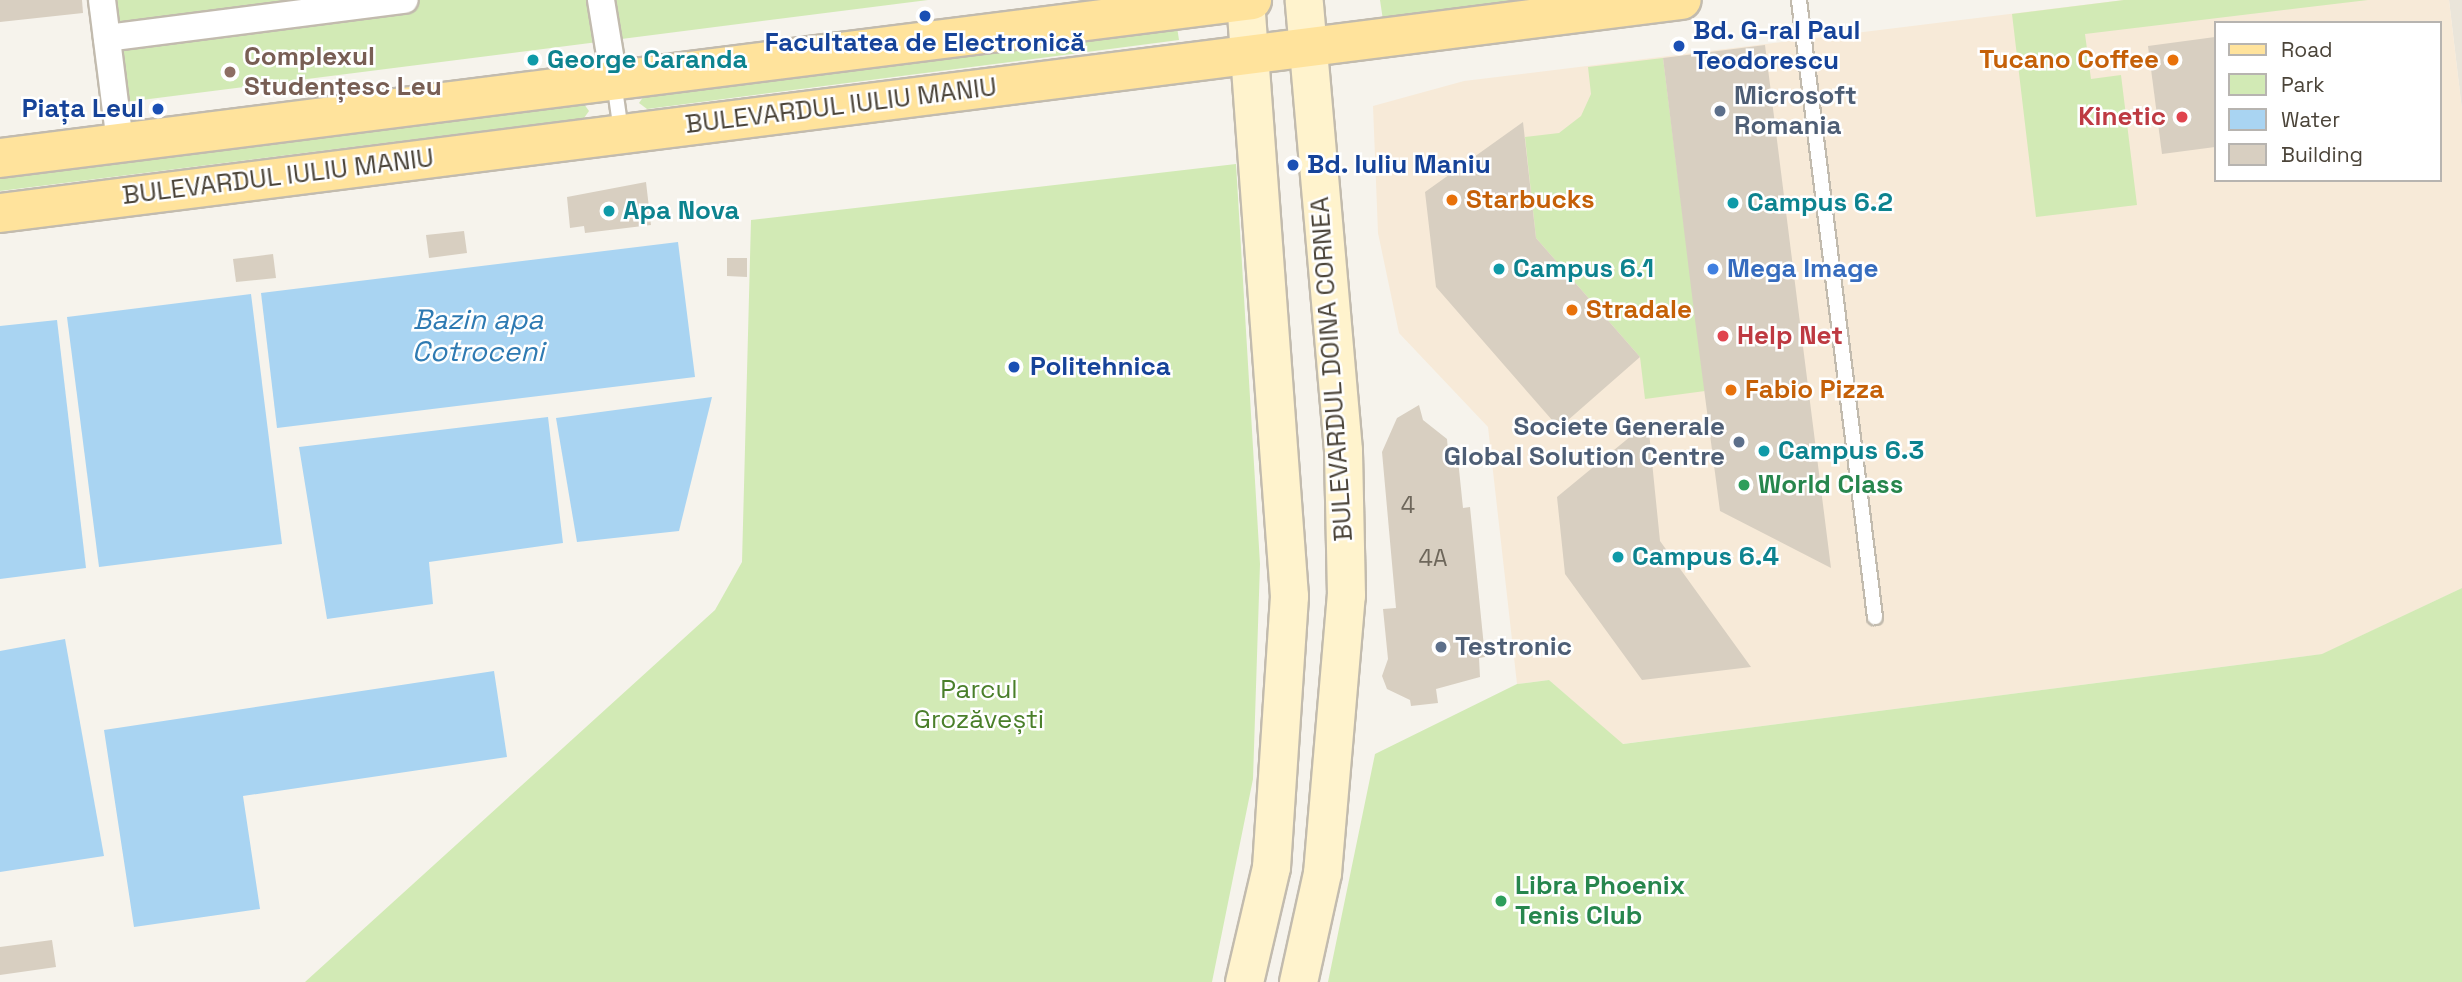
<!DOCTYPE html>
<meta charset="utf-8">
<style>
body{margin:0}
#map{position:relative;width:2462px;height:982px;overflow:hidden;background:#f6f3ec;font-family:"Space Grotesk",sans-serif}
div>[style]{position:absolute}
.residential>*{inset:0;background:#eae5da}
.commercial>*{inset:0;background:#f7ead8}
.green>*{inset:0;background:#d2eab5}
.water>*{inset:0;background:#a9d4f2}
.building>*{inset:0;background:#d8cfc1}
.roads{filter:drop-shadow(2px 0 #c2bbae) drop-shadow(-2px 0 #c2bbae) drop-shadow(0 2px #c2bbae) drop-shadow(0 -2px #c2bbae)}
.service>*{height:14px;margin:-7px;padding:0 7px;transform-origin:7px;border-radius:7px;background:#fff}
.minor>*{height:26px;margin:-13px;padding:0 13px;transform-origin:13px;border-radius:13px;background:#fff}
.secondary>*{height:37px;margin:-18.5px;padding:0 18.5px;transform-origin:18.5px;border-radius:18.5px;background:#fff3cd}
.primary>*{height:38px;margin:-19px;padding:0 19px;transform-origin:19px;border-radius:19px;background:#ffe39c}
.dots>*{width:19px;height:19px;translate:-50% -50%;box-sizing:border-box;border:4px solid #fff;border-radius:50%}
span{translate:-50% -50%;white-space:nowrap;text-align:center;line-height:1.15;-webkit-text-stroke:5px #fff;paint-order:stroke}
.number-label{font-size:23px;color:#6e675b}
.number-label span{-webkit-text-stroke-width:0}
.transit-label{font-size:26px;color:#164399;font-weight:700}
.left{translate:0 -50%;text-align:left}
.right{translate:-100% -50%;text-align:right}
.education-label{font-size:26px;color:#785e54;font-weight:700}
.culture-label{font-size:26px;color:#0d838f;font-weight:700}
.food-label{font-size:26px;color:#c56008;font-weight:700}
.service-label{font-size:26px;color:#4e5e75;font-weight:700}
.street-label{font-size:26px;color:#4b4439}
.health-label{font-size:26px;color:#be3a42;font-weight:700}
.shop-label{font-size:26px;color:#366cbe;font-weight:700}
.leisure-label{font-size:26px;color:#27864d;font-weight:700}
.park-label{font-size:26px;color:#4a7f2a}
.water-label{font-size:28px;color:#2e7ab2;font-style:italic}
.legend{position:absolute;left:2214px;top:21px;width:228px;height:161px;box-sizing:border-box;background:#fff;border:2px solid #b7b4b0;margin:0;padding:9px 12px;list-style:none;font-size:21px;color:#4b4439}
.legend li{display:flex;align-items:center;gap:14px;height:35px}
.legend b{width:35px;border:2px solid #b7b4b0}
</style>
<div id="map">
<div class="residential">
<i style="clip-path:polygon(2449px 0,2462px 0,2462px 110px)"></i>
</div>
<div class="commercial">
<i style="clip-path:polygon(evenodd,2124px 0,2449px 0,2462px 110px,2462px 588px,2323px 654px,1622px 744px,1549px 680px,1517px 684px,1488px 427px,1399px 333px,1378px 233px,1373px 106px,1464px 81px,2124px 0,2215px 23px,2439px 23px,2439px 180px,2215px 180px,2215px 23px)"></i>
</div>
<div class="green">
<i style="clip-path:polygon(90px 0,928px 0,102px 105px)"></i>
<i style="clip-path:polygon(1380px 0,1589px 0,1384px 27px)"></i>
<i style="clip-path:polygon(2124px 0,2368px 0,2085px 34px,2091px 79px,2121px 75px,2137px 205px,2036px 217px,2012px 14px)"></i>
<i style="clip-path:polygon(1177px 27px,1179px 40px,647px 109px,639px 103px,644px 96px)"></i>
<i style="clip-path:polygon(1663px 58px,1705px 391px,1645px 399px,1640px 357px,1536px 238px,1525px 137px,1559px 133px,1581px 116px,1591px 94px,1588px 67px)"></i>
<i style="clip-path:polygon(584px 104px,589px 111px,584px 118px,0 191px,0 179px)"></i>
<i style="clip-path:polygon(1236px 164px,1260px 564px,1253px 779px,1212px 982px,305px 982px,715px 610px,742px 562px,751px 220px)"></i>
<i style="clip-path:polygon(2462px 588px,2462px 982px,1328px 982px,1375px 754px,1517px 684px,1549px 680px,1623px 744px,2322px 654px)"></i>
</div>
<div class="water">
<i style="clip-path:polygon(678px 242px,695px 377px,277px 428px,261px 293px)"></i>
<i style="clip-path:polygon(251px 294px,282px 544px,99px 567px,67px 317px)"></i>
<i style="clip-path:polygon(57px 320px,86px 568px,0 579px,0 326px)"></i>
<i style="clip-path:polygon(712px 397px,679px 531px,577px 542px,556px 418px)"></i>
<i style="clip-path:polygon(548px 417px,563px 543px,429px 562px,433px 604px,327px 619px,299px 447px)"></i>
<i style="clip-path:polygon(65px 639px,104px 856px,0 872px,0 651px)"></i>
<i style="clip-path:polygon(494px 671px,507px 757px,243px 796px,260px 909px,134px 927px,104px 730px)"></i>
</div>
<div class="building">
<i style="clip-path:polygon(0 0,82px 0,83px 13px,0 22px)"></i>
<i style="clip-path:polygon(2215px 37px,2215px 147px,2162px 154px,2148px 46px)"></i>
<i style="clip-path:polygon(1765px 45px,1798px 307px,1831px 568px,1720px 511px,1695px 320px,1663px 58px)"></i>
<i style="clip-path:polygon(1523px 122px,1536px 238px,1640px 357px,1559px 428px,1436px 287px,1425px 192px)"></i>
<i style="clip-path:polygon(646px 182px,651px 225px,585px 233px,584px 226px,570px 228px,567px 197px)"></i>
<i style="clip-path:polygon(464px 231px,467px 253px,429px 258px,426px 235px)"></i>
<i style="clip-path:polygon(273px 254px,276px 278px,236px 282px,233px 259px)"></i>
<i style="clip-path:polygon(727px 258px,747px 258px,747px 277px,727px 276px)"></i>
<i style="clip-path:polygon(1419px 405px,1423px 420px,1447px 439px,1448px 450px,1457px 450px,1463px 508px,1470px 507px,1485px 657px,1479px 658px,1480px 677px,1436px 689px,1438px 703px,1411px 706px,1410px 700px,1387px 689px,1382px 676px,1388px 659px,1383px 609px,1396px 608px,1382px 452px,1397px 418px)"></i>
<i style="clip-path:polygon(1648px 422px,1660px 541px,1751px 667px,1642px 680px,1565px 574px,1557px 497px)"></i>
<i style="clip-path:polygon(52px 940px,56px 967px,0 975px,0 947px)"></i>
</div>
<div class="roads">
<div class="service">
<i style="left:1799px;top:0;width:622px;rotate:82.98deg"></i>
<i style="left:614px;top:82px;width:49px;rotate:81.9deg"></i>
</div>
<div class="minor">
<i style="left:102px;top:0;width:144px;rotate:82.8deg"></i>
<i style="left:601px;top:0;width:80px;rotate:80.7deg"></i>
<i style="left:107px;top:38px;width:300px;rotate:-7.3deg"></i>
</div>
<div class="secondary">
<i style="left:1244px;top:982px;width:118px;rotate:-76.8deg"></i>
<i style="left:1271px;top:867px;width:272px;rotate:-86.2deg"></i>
<i style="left:1289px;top:596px;width:598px;rotate:-94.22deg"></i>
<i style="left:1298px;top:982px;width:112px;rotate:-77.6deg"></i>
<i style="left:1322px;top:873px;width:279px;rotate:-85.1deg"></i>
<i style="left:1346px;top:595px;width:145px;rotate:-91.2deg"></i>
<i style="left:1343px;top:450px;width:452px;rotate:-95deg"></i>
</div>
<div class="primary">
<i style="left:0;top:158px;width:1262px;rotate:-7.19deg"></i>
<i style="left:0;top:213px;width:1695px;rotate:-7.22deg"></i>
</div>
</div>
<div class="dots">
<i style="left:925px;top:16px;background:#1a4fb4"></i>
<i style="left:1679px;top:46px;background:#1a4fb4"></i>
<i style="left:533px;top:60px;background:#0f9aa8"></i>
<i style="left:2173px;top:60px;background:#e8710a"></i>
<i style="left:230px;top:72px;background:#8d6e63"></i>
<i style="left:158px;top:109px;background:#1a4fb4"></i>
<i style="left:1720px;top:111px;background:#5c6f8a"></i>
<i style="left:2182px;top:117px;background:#e0444e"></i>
<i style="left:1293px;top:165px;background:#1a4fb4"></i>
<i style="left:1452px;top:200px;background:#e8710a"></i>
<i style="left:1733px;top:203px;background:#0f9aa8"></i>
<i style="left:609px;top:211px;background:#0f9aa8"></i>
<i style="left:1499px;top:269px;background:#0f9aa8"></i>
<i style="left:1713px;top:269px;background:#3f7fe0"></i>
<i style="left:1572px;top:310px;background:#e8710a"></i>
<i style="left:1723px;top:336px;background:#e0444e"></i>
<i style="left:1014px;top:367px;background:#1a4fb4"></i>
<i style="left:1731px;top:390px;background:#e8710a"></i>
<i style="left:1739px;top:442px;background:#5c6f8a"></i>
<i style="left:1764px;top:451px;background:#0f9aa8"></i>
<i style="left:1744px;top:485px;background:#2e9e5b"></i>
<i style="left:1618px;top:557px;background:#0f9aa8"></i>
<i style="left:1441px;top:647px;background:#5c6f8a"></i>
<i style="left:1501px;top:901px;background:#2e9e5b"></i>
</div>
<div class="number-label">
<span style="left:1408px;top:505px">4</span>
<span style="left:1433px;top:558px">4A</span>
</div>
<div class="transit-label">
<span class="left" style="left:1693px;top:46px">Bd. G-ral Paul<br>Teodorescu</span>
<span style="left:925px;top:43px">Facultatea de Electronică</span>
<span class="right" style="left:144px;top:109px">Piața Leul</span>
<span class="left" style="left:1307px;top:165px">Bd. Iuliu Maniu</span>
<span class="left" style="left:1030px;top:367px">Politehnica</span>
</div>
<div class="education-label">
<span class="left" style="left:244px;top:72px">Complexul<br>Studențesc Leu</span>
</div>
<div class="culture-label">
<span class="left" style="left:547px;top:60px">George Caranda</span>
<span class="left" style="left:1747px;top:203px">Campus 6.2</span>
<span class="left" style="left:623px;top:211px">Apa Nova</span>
<span class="left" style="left:1513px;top:269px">Campus 6.1</span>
<span class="left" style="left:1778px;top:451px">Campus 6.3</span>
<span class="left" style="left:1632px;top:557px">Campus 6.4</span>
</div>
<div class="food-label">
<span class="right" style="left:2159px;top:60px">Tucano Coffee</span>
<span class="left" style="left:1466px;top:200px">Starbucks</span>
<span class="left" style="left:1586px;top:310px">Stradale</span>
<span class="left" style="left:1745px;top:390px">Fabio Pizza</span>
</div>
<div class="service-label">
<span class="left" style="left:1734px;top:111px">Microsoft<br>Romania</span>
<span class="right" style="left:1725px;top:442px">Societe Generale<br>Global Solution Centre</span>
<span class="left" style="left:1455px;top:647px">Testronic</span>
</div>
<div class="street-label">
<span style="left:841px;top:106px;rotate:-7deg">BULEVARDUL IULIU MANIU</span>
<span style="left:278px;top:177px;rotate:-7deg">BULEVARDUL IULIU MANIU</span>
<span style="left:1332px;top:369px;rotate:-94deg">BULEVARDUL DOINA CORNEA</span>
</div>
<div class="health-label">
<span class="right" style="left:2166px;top:117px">Kinetic</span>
<span class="left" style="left:1737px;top:336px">Help Net</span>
</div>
<div class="shop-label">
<span class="left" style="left:1727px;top:269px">Mega Image</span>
</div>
<div class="leisure-label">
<span class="left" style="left:1758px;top:485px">World Class</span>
<span class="left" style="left:1515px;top:901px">Libra Phoenix<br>Tenis Club</span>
</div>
<div class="park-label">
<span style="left:979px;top:705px">Parcul<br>Grozăvești</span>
</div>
<div class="water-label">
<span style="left:478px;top:335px">Bazin apa<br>Cotroceni</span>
</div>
<ul class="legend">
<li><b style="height:9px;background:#ffe39c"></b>Road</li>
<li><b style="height:19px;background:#d2eab5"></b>Park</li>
<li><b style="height:19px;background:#a9d4f2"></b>Water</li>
<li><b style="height:19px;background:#d8cfc1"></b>Building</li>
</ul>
</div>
